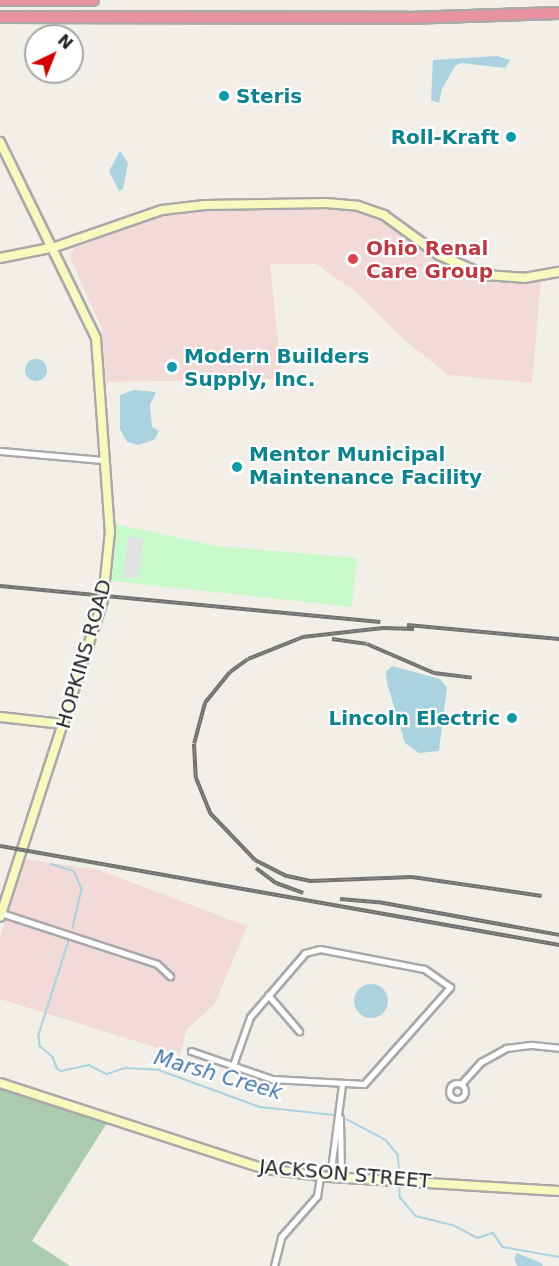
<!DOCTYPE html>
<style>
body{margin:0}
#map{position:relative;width:559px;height:1266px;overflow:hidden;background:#f2efe9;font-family:"DejaVu Sans",sans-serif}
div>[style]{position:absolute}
.commercial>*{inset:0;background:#f2dad9}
.cemetery>*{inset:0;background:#aacbaf}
.park>*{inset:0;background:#c8facc}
.parking>*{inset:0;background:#e2e2e2}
.water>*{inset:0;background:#aad3df}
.round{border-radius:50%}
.stream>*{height:1.5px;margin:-0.75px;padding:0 0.75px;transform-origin:0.75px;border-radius:0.75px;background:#aad3df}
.roads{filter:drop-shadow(2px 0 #a9a9a9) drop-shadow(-2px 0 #a9a9a9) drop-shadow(0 2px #a9a9a9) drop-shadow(0 -2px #a9a9a9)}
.street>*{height:5px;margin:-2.5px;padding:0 2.5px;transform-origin:2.5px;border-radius:2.5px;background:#fff}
.street>.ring{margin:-2.5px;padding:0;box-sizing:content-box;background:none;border:5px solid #fff;border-radius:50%}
.secondary>*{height:8px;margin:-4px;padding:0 4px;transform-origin:4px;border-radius:4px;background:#f7fabf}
.highway>*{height:10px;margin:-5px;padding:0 5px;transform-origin:5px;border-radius:5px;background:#e892a2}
.rail>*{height:4px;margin-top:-2px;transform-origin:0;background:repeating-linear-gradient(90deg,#fff 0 4.5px,#707070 0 9px);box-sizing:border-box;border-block:2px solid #707070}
.dots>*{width:16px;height:16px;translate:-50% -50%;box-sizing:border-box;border:3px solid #fff;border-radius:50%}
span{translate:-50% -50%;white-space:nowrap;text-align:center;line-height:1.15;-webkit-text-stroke:4.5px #fff;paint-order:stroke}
.culture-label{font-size:20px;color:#0d838f;font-weight:700}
.left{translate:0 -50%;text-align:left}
.right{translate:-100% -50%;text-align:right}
.health-label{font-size:20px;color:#be3a42;font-weight:700}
.street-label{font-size:20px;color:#222}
.water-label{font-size:21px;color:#4a7aab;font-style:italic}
.north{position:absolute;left:24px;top:24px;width:60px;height:60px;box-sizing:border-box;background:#fff;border:2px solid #a7a7a7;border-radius:50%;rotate:43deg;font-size:16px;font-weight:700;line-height:24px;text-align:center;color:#222}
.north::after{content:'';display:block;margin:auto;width:21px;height:27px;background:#d40000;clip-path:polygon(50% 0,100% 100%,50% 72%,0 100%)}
</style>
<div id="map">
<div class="commercial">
<i style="clip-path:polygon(316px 207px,356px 210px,384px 221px,461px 273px,502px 282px,541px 280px,532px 383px,448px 375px,400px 336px,357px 293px,316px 264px,270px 264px,282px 379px,106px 382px,102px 329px,70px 257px,74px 248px,155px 217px,179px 212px)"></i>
<i style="clip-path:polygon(25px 859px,99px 870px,247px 926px,215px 1004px,187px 1029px,180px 1055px,0 999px,0 937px)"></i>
</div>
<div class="cemetery">
<i style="clip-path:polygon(0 1088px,107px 1123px,32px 1241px,70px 1266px,0 1266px)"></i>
</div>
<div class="park">
<i style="clip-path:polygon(115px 524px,217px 546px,357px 558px,352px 607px,112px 581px)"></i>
</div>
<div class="parking">
<i style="clip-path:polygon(128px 536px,143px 539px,138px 578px,123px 577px)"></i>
</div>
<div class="water">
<i style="clip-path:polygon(497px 56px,510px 60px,505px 68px,461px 63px,455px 66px,442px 89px,439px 103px,431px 100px,433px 60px)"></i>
<i style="clip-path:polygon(120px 151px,128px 163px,123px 189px,119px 191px,109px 171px)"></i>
<i class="round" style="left:25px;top:359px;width:22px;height:22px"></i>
<i style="clip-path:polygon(134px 390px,156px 392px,150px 405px,152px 427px,159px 431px,154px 440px,138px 445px,127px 442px,120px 429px,120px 395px)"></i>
<i style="clip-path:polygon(392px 666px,440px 679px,447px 688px,439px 751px,419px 753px,405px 743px,387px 683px,386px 672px)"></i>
<i class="round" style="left:354px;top:984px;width:34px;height:34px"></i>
<i style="clip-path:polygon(517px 1253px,541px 1263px,543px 1266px,517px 1266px,514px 1258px)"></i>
</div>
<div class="stream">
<i style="left:51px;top:864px;width:24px;rotate:17deg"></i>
<i style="left:74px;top:871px;width:20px;rotate:66deg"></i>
<i style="left:82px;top:889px;width:40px;rotate:103deg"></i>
<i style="left:69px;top:941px;width:99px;rotate:107.7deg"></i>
<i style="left:39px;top:1035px;width:11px;rotate:85deg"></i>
<i style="left:40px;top:1046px;width:17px;rotate:40deg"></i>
<i style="left:53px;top:1057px;width:12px;rotate:70deg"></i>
<i style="left:57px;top:1068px;width:5px;rotate:37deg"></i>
<i style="left:61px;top:1071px;width:29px;rotate:-12deg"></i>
<i style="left:89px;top:1065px;width:20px;rotate:27deg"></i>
<i style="left:107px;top:1074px;width:20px;rotate:-18deg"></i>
<i style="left:126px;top:1068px;width:33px;rotate:3deg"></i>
<i style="left:159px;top:1070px;width:108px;rotate:20.1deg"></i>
<i style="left:260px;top:1107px;width:74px;rotate:6.2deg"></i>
<i style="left:346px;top:1119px;width:45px;rotate:27.7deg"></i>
<i style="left:386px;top:1140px;width:19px;rotate:51deg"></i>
<i style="left:398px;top:1155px;width:20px;rotate:84deg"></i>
<i style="left:400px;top:1185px;width:12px;rotate:90deg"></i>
<i style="left:400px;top:1197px;width:25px;rotate:50deg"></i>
<i style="left:416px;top:1216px;width:38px;rotate:14deg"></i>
<i style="left:453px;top:1225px;width:27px;rotate:28deg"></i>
<i style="left:477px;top:1238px;width:17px;rotate:-17deg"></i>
<i style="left:493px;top:1233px;width:17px;rotate:54deg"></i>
<i style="left:503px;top:1247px;width:57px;rotate:10.1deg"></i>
</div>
<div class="roads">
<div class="street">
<i style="left:0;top:451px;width:103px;rotate:5deg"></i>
<i style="left:1px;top:913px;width:164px;rotate:18.1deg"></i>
<i style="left:157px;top:964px;width:18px;rotate:43deg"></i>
<i style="left:268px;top:995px;width:48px;rotate:49.3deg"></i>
<i style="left:191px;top:1051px;width:86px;rotate:19.1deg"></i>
<i style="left:272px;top:1079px;width:92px;rotate:3.1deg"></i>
<i style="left:364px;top:1084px;width:130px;rotate:-48.4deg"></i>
<i style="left:450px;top:987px;width:32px;rotate:-145deg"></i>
<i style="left:424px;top:969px;width:106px;rotate:-169.1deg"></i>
<i style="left:320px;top:949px;width:16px;rotate:165deg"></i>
<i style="left:305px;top:953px;width:84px;rotate:130.7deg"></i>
<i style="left:250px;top:1017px;width:51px;rotate:109.5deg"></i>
<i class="ring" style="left:449px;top:1083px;width:11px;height:11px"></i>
<i style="left:461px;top:1084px;width:30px;rotate:-48deg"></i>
<i style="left:481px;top:1062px;width:29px;rotate:-29deg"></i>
<i style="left:506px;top:1048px;width:26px;rotate:-7deg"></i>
<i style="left:532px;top:1045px;width:27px;rotate:6deg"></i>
<i style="left:340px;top:1118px;width:59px;rotate:89deg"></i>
<i style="left:330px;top:1177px;width:94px;rotate:-82.6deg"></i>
<i style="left:274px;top:1266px;width:30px;rotate:-76deg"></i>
<i style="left:281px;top:1237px;width:55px;rotate:-48.7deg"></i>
<i style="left:317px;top:1196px;width:20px;rotate:-81deg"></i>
</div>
<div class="secondary">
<i style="left:0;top:142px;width:218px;rotate:63.9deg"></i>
<i style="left:96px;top:338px;width:194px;rotate:85.9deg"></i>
<i style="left:110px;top:531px;width:69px;rotate:95.8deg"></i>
<i style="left:103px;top:600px;width:333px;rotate:108deg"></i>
<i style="left:0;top:258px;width:56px;rotate:-11.3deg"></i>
<i style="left:55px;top:247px;width:113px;rotate:-19.1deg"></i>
<i style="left:162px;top:210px;width:43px;rotate:-6.6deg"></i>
<i style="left:205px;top:205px;width:121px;rotate:-0.9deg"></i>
<i style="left:326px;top:203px;width:32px;rotate:5deg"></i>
<i style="left:358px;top:206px;width:28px;rotate:19deg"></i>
<i style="left:384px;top:215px;width:68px;rotate:36deg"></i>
<i style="left:439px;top:255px;width:50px;rotate:23.5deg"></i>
<i style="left:485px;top:275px;width:39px;rotate:4deg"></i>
<i style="left:524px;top:278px;width:36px;rotate:-10deg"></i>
<i style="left:0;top:717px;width:63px;rotate:6.3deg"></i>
<i style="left:0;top:1083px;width:279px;rotate:18deg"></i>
<i style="left:265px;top:1169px;width:65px;rotate:7deg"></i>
<i style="left:330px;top:1177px;width:229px;rotate:3.5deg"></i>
</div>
<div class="highway">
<i style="left:0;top:0;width:93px"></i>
<i style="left:0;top:17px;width:407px;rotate:0.1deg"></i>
<i style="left:407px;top:18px;width:152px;rotate:-1.9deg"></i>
</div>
</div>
<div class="rail">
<i style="left:0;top:586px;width:382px;rotate:5.4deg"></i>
<i style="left:407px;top:625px;width:153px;rotate:5.3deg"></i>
<i style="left:414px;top:629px;width:31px;rotate:-178deg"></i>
<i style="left:383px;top:628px;width:81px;rotate:173.6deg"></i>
<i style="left:303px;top:637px;width:59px;rotate:158.2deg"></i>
<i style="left:248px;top:659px;width:22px;rotate:144deg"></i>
<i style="left:230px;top:672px;width:40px;rotate:129deg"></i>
<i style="left:205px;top:703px;width:42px;rotate:105deg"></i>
<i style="left:194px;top:744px;width:34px;rotate:87deg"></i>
<i style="left:196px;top:778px;width:38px;rotate:68deg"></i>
<i style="left:210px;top:813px;width:65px;rotate:46.2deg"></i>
<i style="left:255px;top:860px;width:36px;rotate:27deg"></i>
<i style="left:287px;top:876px;width:24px;rotate:12deg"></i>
<i style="left:310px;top:881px;width:102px;rotate:-2.2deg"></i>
<i style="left:412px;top:877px;width:131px;rotate:8.3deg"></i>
<i style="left:332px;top:639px;width:35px;rotate:8deg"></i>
<i style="left:367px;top:644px;width:73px;rotate:23.4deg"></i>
<i style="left:434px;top:673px;width:38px;rotate:7deg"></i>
<i style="left:0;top:846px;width:568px;rotate:10.04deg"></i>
<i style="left:256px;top:868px;width:25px;rotate:37deg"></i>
<i style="left:276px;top:883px;width:29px;rotate:20deg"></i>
<i style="left:340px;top:899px;width:38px;rotate:5deg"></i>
<i style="left:378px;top:902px;width:184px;rotate:10.3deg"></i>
</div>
<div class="dots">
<i style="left:224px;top:96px;background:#0f9aa8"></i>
<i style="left:511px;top:137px;background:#0f9aa8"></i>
<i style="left:353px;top:259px;background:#e0444e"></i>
<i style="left:172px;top:367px;background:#0f9aa8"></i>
<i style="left:237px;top:467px;background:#0f9aa8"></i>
<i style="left:512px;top:718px;background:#0f9aa8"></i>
</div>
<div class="culture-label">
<span class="left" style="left:236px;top:96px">Steris</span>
<span class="right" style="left:499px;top:137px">Roll-Kraft</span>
<span class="left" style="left:184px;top:368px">Modern Builders<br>Supply, Inc.</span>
<span class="left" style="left:249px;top:466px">Mentor Municipal<br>Maintenance Facility</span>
<span class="right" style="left:500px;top:718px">Lincoln Electric</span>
</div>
<div class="health-label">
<span class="left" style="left:366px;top:260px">Ohio Renal<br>Care Group</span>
</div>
<div class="street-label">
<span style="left:84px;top:654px;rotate:-74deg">HOPKINS ROAD</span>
<span style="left:345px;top:1174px;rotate:5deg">JACKSON STREET</span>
</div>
<div class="water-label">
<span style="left:218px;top:1075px;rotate:16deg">Marsh Creek</span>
</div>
<div class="north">N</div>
</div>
